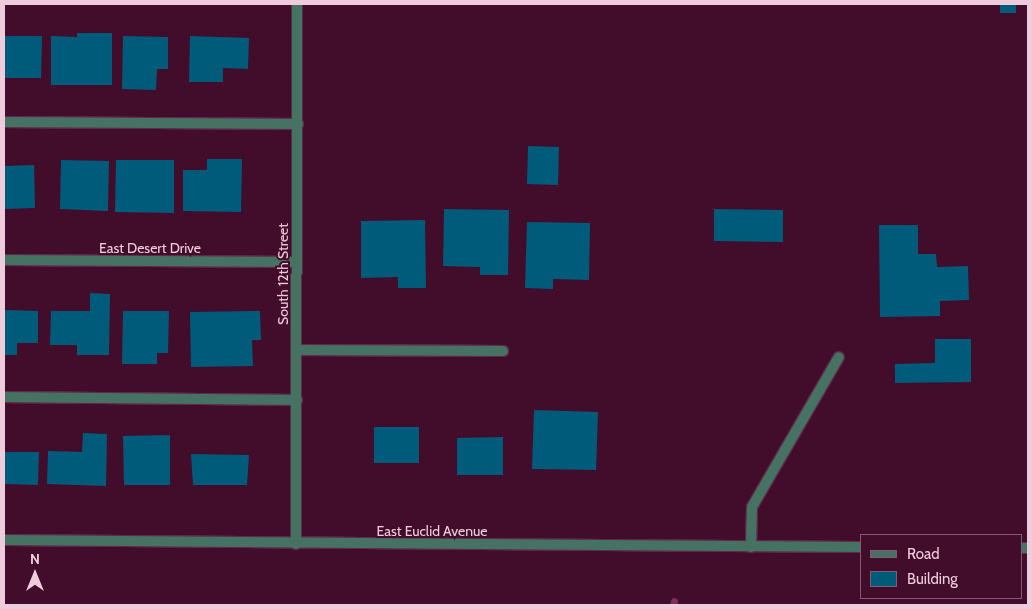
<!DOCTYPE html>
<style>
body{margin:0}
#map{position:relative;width:1032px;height:609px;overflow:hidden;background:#420c2b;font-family:Cabin,sans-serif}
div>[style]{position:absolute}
.stream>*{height:7px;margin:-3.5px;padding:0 3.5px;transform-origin:3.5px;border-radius:3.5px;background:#7f2f5a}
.building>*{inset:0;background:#005b7a}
.roads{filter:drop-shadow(1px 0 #5e2b47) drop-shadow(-1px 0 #5e2b47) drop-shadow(0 1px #5e2b47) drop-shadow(0 -1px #5e2b47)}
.service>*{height:10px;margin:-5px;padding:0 5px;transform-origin:5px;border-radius:5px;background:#467263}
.minor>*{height:10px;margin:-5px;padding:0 5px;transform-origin:5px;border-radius:5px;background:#467263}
span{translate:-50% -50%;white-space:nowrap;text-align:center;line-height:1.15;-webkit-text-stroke:4px #420c2b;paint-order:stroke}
.street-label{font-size:14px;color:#efccdb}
.frame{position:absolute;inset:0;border:5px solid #efccdb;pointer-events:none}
.legend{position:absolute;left:860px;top:534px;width:162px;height:65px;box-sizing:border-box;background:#420c2b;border:1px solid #875971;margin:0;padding:6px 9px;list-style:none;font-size:15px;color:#efccdb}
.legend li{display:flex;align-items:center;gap:10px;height:25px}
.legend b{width:25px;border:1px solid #875971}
.north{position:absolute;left:10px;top:549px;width:50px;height:50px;-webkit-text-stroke:4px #420c2b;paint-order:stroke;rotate:0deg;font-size:14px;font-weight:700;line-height:20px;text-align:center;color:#efccdb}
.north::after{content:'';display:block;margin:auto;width:18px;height:22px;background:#efccdb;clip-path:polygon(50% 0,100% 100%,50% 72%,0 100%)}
</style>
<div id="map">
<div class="stream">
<i style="left:673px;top:605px;width:4px;rotate:-76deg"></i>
</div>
<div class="building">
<i style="clip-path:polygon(1000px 4px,1016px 4px,1016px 13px,1000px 13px)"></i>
<i style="clip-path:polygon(77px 33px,112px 33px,112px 85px,51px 85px,51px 36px,77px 37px)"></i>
<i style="clip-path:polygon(4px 36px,42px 36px,41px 78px,4px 78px)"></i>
<i style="clip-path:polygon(123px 36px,168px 37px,168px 69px,157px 69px,156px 90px,122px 89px)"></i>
<i style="clip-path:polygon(190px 36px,249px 38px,248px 69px,223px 68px,223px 82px,189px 82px)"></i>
<i style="clip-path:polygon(528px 146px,559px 147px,558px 185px,527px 184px)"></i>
<i style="clip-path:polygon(207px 159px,242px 159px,241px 212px,183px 211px,183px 170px,207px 170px)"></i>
<i style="clip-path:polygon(61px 160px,109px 161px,108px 211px,60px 209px)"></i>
<i style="clip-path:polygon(116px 160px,174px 160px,174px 213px,115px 212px)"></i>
<i style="clip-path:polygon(34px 165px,35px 208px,4px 209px,4px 166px)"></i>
<i style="clip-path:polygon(444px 209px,509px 210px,508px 275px,480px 275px,480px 267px,443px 266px)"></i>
<i style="clip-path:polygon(714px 209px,783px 210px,783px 242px,714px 241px)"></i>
<i style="clip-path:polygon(425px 220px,426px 288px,398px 288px,398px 277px,361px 278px,361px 221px)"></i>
<i style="clip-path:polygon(527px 222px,590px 223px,589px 280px,553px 279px,553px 289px,525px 288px)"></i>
<i style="clip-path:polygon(879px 225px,918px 225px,918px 254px,936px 254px,937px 267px,968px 266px,969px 300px,940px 301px,940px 316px,880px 317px)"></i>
<i style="clip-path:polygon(90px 293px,110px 294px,109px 355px,77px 355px,77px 345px,50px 345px,51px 311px,90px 311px)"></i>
<i style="clip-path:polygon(4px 310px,38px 311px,38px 343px,17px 343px,17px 355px,4px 355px)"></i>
<i style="clip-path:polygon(123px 311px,169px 311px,168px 353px,157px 353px,157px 364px,122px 364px)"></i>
<i style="clip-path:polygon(260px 311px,261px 340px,252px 340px,253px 366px,191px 367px,190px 312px)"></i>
<i style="clip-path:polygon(935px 339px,971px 339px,971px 382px,895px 383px,895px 364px,935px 363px)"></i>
<i style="clip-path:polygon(534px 410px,598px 412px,596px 470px,532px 469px)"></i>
<i style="clip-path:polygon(374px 427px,419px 427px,419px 463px,374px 463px)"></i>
<i style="clip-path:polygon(83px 433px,107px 434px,106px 486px,47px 484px,48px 451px,82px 452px)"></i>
<i style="clip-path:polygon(170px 435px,170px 485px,124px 485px,123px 436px)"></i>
<i style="clip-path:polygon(503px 437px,503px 475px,457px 475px,457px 438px)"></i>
<i style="clip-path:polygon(4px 452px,39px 452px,38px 485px,4px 484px)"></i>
<i style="clip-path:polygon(191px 454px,249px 455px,247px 485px,193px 485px)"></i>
</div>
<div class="roads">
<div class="service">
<i style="left:4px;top:122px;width:294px;rotate:0.4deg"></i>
<i style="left:4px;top:397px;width:293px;rotate:0.6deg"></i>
<i style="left:751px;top:547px;width:40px;rotate:-88.6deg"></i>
<i style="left:752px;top:507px;width:173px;rotate:-59.9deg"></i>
</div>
<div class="minor">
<i style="left:4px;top:260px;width:293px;rotate:0.4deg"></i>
<i style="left:298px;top:350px;width:205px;rotate:0.3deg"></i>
<i style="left:4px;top:540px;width:857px;rotate:0.47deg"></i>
<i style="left:296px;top:544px;width:540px;rotate:-89.89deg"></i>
<i style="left:1021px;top:548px;width:7px"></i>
</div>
</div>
<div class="street-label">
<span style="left:150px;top:248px">East Desert Drive</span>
<span style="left:283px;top:274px;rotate:-90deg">South 12th Street</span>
<span style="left:432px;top:531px">East Euclid Avenue</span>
</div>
<div class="frame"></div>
<ul class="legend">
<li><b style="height:6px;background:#467263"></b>Road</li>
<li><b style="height:14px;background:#005b7a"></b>Building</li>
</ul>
<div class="north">N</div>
</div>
